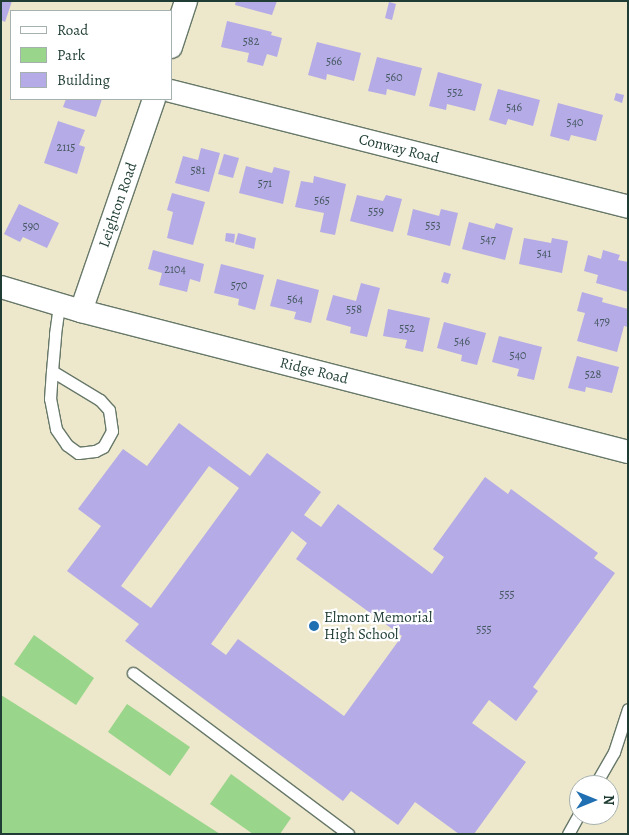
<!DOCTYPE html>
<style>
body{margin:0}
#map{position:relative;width:629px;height:835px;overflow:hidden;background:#ede7cb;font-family:Alegreya,serif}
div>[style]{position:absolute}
.green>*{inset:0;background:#99d58a}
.building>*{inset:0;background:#b5abe6}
.roads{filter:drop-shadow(1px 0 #677869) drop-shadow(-1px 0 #677869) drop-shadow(0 1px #677869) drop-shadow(0 -1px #677869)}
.service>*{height:11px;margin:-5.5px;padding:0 5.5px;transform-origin:5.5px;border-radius:5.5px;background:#fff}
.minor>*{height:22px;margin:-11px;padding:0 11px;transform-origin:11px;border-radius:11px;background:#fff}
.dots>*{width:14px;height:14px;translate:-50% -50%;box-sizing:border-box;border:2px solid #fff;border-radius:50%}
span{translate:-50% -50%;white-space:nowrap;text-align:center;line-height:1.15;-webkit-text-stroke:4.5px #fff;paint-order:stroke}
.number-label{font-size:12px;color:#445860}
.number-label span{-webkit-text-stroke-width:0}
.street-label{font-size:15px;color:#1f3d34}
.poi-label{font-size:15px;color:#1f3d34}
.left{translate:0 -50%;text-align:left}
.frame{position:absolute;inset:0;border:2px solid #1f3d34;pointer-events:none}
.legend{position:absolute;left:10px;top:10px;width:162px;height:90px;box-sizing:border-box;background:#fff;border:1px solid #a5b1ae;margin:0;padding:6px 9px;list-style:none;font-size:15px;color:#1f3d34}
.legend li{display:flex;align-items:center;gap:10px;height:25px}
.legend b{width:25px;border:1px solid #a5b1ae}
.north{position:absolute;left:569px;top:775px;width:50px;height:50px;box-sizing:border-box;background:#fff;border:1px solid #a5b1ae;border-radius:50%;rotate:90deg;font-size:14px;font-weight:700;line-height:20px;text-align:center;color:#1f3d34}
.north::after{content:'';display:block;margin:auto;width:18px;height:22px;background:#1f6fb2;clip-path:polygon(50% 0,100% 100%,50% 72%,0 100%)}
</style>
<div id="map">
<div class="green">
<i style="clip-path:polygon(34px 635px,94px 678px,76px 705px,14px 664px)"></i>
<i style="clip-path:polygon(1px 695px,147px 787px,220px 834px,1px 834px)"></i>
<i style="clip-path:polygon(127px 704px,190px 747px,170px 776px,108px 732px)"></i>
<i style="clip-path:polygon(231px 774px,291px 818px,280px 834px,253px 834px,210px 804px)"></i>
</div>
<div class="building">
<i style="clip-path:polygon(1px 1px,12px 1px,5px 22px,1px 20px)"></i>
<i style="clip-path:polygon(236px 1px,277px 1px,272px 15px,235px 5px)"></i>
<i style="clip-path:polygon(389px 2px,396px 4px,392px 20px,385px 18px)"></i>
<i style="clip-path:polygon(227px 21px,272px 32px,271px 35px,282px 38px,277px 57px,267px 54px,263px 66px,247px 62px,249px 53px,221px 47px)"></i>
<i style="clip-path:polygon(317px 42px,361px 53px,354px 81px,327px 74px,326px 80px,308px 75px)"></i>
<i style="clip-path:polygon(377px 57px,422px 68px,415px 96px,387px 89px,386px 95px,368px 91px)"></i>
<i style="clip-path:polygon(438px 72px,482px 84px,475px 111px,447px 104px,446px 110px,429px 106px)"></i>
<i style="clip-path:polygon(498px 89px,540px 100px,533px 126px,508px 119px,506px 125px,489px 120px)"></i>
<i style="clip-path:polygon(616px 93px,624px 95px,622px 103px,614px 100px)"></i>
<i style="clip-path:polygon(66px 99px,102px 99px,96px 117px,63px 107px)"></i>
<i style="clip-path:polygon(558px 103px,603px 115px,596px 141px,571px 135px,569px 141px,550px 136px)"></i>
<i style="clip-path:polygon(58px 121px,85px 130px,79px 145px,85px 147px,77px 174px,44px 163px)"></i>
<i style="clip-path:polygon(201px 148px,220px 153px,209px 192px,175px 183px,183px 156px,198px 160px)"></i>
<i style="clip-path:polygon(224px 154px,239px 158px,233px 178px,218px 174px)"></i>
<i style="clip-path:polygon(246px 166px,272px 173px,274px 167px,290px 171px,283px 204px,239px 193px)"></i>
<i style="clip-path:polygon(314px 176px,346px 184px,335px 235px,320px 232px,324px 213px,295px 207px,301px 181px,313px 183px)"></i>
<i style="clip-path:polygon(172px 193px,205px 202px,193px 245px,167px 238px,173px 212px,167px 210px)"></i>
<i style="clip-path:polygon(357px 195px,383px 201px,386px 195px,402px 199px,393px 232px,350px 221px)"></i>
<i style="clip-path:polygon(19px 204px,59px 223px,47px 248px,23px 237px,20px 242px,4px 234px)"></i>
<i style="clip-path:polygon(413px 209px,439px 216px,441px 209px,458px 213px,450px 246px,407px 235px)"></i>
<i style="clip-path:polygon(469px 222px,494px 229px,496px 223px,513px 228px,505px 260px,462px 249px)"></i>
<i style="clip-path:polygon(226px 233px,235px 234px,234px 243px,225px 241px)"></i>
<i style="clip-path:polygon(238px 233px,256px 238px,254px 249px,235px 244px)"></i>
<i style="clip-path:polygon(524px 238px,551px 243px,552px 238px,568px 241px,562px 273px,519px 264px)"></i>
<i style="clip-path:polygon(153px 250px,204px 264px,200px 282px,190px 279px,187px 292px,159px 285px,162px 273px,148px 269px)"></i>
<i style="clip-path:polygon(603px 250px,620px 255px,618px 260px,628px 262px,628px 292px,596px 283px,598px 275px,584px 271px,588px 255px,601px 259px)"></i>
<i style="clip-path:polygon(221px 264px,264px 275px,255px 310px,238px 305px,239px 299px,214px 293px)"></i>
<i style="clip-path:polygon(444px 272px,451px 274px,448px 284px,441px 282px)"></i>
<i style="clip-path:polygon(277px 279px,319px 290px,311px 323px,294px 319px,296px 312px,270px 306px)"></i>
<i style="clip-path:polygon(361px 283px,380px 288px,367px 337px,350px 333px,351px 327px,326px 320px,333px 295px,356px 301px)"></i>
<i style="clip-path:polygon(582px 292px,603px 298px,602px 302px,628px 309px,628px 327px,624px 326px,617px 352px,577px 341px,585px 313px,577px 311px)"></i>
<i style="clip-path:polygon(388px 309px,430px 318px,423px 352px,405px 348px,407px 340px,383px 336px)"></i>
<i style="clip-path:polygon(444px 322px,486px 333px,477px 365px,461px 361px,462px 355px,437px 348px)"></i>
<i style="clip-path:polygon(499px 336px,542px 347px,534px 380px,517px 376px,519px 369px,492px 362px)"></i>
<i style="clip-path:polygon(577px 356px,619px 367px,612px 393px,586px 387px,585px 392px,568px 388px)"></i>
<i style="clip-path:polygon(evenodd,179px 423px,250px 476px,267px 453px,321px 492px,304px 515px,321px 527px,338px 504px,432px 574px,444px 557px,433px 549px,485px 477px,508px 494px,511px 489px,598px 553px,594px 558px,615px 573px,533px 687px,538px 691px,516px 721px,489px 700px,472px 723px,526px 762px,474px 834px,459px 834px,415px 802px,398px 825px,351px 791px,343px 801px,125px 641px,139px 624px,67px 571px,101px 526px,78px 509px,123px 449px,147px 466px,179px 423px,209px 466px,239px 488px,151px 608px,121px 586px,209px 466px,179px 423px,292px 531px,307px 543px,296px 559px,402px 636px,344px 716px,238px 639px,226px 655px,211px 644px,292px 531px)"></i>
</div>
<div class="roads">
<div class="service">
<i style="left:52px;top:371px;width:56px;rotate:31.1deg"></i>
<i style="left:100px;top:400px;width:13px;rotate:48deg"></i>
<i style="left:109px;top:410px;width:21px;rotate:82deg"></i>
<i style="left:112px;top:431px;width:18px;rotate:119deg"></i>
<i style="left:103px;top:447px;width:9px;rotate:153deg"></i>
<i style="left:95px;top:451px;width:17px;rotate:173deg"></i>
<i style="left:78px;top:453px;width:14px;rotate:-144deg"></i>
<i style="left:67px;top:445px;width:19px;rotate:-125deg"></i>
<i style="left:56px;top:429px;width:31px;rotate:-101deg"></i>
<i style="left:50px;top:399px;width:28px;rotate:-86deg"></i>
<i style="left:52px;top:371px;width:37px;rotate:-85deg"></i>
<i style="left:55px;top:334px;width:29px;rotate:-82deg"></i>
<i style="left:133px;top:673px;width:269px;rotate:36.8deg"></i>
<i style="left:595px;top:785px;width:38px;rotate:-60deg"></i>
<i style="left:614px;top:752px;width:45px;rotate:-72deg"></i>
<i style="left:568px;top:834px;width:23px;rotate:-61deg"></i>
</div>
<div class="minor">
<i style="left:171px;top:47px;width:48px;rotate:-71.9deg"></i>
<i style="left:171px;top:91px;width:471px;rotate:14.2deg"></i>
<i style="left:1px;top:287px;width:84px;rotate:16.7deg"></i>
<i style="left:81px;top:311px;width:565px;rotate:14.45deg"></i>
<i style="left:81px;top:311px;width:224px;rotate:-71deg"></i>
</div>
</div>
<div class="dots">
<i style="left:314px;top:626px;background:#1f6fb2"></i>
</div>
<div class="number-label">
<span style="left:251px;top:42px">582</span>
<span style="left:334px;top:62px">566</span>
<span style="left:394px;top:78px">560</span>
<span style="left:455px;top:93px">552</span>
<span style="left:514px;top:108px">546</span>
<span style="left:575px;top:123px">540</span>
<span style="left:66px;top:148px">2115</span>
<span style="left:198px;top:171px">581</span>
<span style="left:265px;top:184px">571</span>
<span style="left:322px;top:201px">565</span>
<span style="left:376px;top:212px">559</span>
<span style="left:433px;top:226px">553</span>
<span style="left:31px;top:227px">590</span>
<span style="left:488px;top:240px">547</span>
<span style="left:544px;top:254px">541</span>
<span style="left:175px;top:270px">2104</span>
<span style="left:239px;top:286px">570</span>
<span style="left:295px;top:300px">564</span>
<span style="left:354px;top:310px">558</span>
<span style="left:602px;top:322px">479</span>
<span style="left:407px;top:329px">552</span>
<span style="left:462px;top:342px">546</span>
<span style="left:518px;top:356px">540</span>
<span style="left:593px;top:375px">528</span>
<span style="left:507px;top:595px">555</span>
<span style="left:484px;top:630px">555</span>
</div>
<div class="street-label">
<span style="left:399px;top:149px;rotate:14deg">Conway Road</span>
<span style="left:118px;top:205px;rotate:-71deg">Leighton Road</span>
<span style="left:314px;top:371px;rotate:14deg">Ridge Road</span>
</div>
<div class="poi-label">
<span class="left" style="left:324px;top:626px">Elmont Memorial<br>High School</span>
</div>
<div class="frame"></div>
<ul class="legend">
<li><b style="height:6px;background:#fff"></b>Road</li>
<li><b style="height:14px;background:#99d58a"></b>Park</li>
<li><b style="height:14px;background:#b5abe6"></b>Building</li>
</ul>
<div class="north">N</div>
</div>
